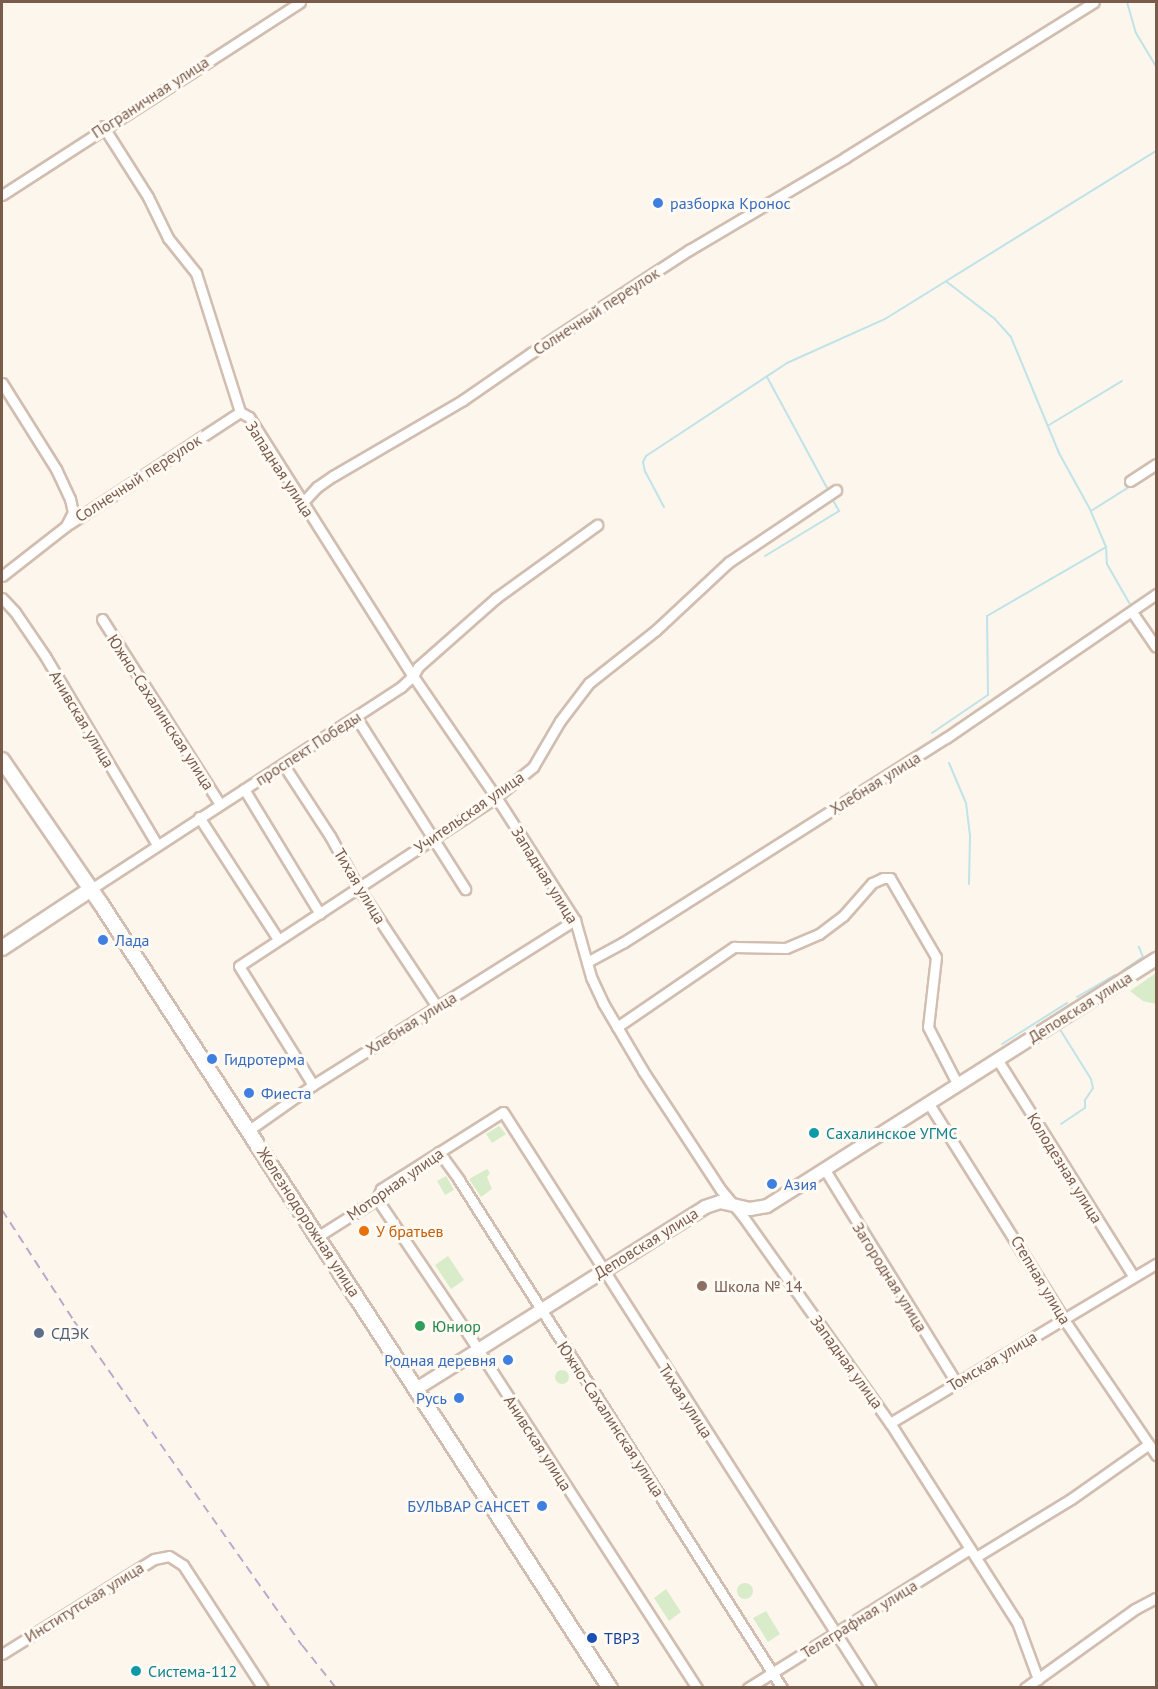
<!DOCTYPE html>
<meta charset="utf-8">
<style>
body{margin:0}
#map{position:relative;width:1158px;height:1689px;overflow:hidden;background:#fdf6ec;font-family:"PT Sans",sans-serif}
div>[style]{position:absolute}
.green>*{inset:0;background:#d8ecc9}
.round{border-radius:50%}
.stream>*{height:2px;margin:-1px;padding:0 1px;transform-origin:1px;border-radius:1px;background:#bfe3e8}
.roads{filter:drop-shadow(2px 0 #d1beb0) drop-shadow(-2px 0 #d1beb0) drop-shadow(0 2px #d1beb0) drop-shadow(0 -2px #d1beb0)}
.minor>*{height:9px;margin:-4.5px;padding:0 4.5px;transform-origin:4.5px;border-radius:4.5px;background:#fff}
.tertiary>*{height:12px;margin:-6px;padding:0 6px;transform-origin:6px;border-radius:6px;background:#fff}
.secondary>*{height:14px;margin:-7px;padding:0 7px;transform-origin:7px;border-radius:7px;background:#fff}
.rail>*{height:2px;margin-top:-1px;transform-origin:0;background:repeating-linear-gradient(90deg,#b9a8c9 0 9px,transparent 0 15px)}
.dots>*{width:16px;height:16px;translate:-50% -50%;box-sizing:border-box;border:3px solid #fffaf3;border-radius:50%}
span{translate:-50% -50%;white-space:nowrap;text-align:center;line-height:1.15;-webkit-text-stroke:6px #fffaf3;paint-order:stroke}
.street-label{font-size:16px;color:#7a5c4d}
.shop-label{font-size:16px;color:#366cbe}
.left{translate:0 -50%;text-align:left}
.right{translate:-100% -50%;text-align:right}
.culture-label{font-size:16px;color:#0d838f}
.food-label{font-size:16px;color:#c56008}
.education-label{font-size:16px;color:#785e54}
.leisure-label{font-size:16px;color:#27864d}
.service-label{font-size:16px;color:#4e5e75}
.transit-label{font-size:16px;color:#164399}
.frame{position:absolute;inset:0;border:3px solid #7a5c4d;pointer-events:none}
</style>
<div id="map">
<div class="green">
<i style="clip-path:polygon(1156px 973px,1156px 1004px,1143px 1001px,1130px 991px)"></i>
<i style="clip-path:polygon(499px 1126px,506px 1134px,492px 1143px,486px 1134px)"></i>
<i style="clip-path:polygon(487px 1169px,490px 1173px,487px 1177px,492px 1189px,481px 1197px,469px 1179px)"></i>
<i style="clip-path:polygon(446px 1176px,454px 1190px,445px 1195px,437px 1181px)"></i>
<i style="clip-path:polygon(448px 1256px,464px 1280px,451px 1289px,435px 1265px)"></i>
<i class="round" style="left:555px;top:1370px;width:14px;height:14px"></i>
<i class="round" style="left:737px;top:1583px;width:16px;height:16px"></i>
<i style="clip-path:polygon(666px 1589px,681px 1612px,669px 1621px,654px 1598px)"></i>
<i style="clip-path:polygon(766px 1611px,780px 1634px,768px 1642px,753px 1618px)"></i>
</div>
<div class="stream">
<i style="left:1127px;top:2px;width:32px;rotate:74deg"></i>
<i style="left:1136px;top:33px;width:39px;rotate:59deg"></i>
<i style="left:767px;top:377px;width:126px;rotate:61.6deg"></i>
<i style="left:1049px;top:425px;width:85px;rotate:-31.1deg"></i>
<i style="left:664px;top:507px;width:40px;rotate:-118deg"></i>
<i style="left:645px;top:472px;width:10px;rotate:-101deg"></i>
<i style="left:643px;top:462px;width:7px;rotate:-63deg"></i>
<i style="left:646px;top:456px;width:169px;rotate:-33.4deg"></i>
<i style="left:787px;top:363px;width:107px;rotate:-24.2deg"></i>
<i style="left:885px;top:319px;width:319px;rotate:-31.8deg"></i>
<i style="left:1091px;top:511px;width:77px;rotate:-32.2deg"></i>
<i style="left:1106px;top:547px;width:17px;rotate:87deg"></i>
<i style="left:1107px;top:564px;width:48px;rotate:60.3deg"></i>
<i style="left:765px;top:556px;width:87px;rotate:-31.3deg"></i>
<i style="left:839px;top:511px;width:13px;rotate:-119deg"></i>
<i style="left:932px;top:733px;width:68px;rotate:-34.2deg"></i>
<i style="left:988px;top:695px;width:79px;rotate:-90.7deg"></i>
<i style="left:987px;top:616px;width:138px;rotate:-30.1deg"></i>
<i style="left:1106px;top:547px;width:39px;rotate:-113deg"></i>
<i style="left:1091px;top:511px;width:66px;rotate:-118.9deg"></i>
<i style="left:1059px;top:453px;width:126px;rotate:-112.5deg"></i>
<i style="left:1011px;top:337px;width:24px;rotate:-132deg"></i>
<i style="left:995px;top:319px;width:61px;rotate:-142.4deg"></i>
<i style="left:949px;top:763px;width:43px;rotate:67deg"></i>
<i style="left:966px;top:803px;width:33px;rotate:83deg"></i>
<i style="left:970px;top:836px;width:48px;rotate:91.2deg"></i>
<i style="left:1155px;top:951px;width:1px;rotate:-45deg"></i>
<i style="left:1122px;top:971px;width:25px;rotate:-34deg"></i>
<i style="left:1143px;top:957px;width:11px;rotate:-112deg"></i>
<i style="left:1077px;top:997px;width:44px;rotate:-30.1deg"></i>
<i style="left:1002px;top:1044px;width:77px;rotate:-32.2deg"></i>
<i style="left:1061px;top:1124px;width:29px;rotate:-34deg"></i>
<i style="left:1085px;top:1108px;width:8px;rotate:-90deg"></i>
<i style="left:1085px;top:1100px;width:14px;rotate:-56deg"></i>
<i style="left:1093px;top:1088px;width:9px;rotate:-103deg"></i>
<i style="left:1091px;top:1079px;width:57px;rotate:-122deg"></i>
</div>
<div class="roads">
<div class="minor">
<i style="left:103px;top:126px;width:84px;rotate:57.6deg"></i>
<i style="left:148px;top:197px;width:46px;rotate:64deg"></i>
<i style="left:168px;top:238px;width:45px;rotate:51.3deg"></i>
<i style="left:196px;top:273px;width:146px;rotate:72.4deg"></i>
<i style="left:240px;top:412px;width:10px;rotate:29deg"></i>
<i style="left:249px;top:417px;width:307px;rotate:57.7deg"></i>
<i style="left:413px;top:676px;width:147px;rotate:55.6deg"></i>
<i style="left:496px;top:797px;width:146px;rotate:57.3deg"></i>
<i style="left:575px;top:920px;width:59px;rotate:74.3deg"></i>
<i style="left:591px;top:977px;width:29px;rotate:65deg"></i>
<i style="left:603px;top:1003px;width:79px;rotate:59.5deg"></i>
<i style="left:643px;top:1071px;width:142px;rotate:56.8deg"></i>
<i style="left:721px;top:1190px;width:33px;rotate:50deg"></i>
<i style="left:742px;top:1215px;width:255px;rotate:54.6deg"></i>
<i style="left:890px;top:1423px;width:236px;rotate:57.5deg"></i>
<i style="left:1017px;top:1622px;width:61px;rotate:69.8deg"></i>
<i style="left:2px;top:195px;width:355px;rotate:-32.9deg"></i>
<i style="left:2px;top:383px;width:102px;rotate:57.9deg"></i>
<i style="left:56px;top:469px;width:33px;rotate:65deg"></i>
<i style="left:70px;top:499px;width:13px;rotate:77deg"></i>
<i style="left:73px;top:512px;width:16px;rotate:117deg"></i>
<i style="left:66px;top:526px;width:81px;rotate:142deg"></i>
<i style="left:1130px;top:481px;width:31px;rotate:-33deg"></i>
<i style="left:303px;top:502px;width:21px;rotate:-47deg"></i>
<i style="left:317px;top:487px;width:19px;rotate:-35deg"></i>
<i style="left:333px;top:476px;width:151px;rotate:-30.3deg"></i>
<i style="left:463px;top:400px;width:83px;rotate:-34.7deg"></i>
<i style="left:531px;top:353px;width:189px;rotate:-33.1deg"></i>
<i style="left:689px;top:250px;width:182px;rotate:-30.6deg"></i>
<i style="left:846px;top:157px;width:292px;rotate:-32deg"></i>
<i style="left:69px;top:524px;width:204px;rotate:-33.2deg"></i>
<i style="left:2px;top:598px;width:19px;rotate:47deg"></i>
<i style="left:15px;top:612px;width:53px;rotate:55.7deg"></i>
<i style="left:45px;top:656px;width:220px;rotate:59.3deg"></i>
<i style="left:1132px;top:612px;width:42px;rotate:55.6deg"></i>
<i style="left:102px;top:619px;width:219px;rotate:57.5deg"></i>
<i style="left:356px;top:717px;width:204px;rotate:57.6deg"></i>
<i style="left:283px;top:764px;width:86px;rotate:56.9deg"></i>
<i style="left:330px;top:836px;width:60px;rotate:61.3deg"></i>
<i style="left:359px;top:889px;width:141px;rotate:56.5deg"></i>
<i style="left:244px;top:789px;width:146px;rotate:58.7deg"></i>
<i style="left:199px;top:817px;width:145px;rotate:57.1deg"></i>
<i style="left:91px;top:889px;width:370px;rotate:-33.1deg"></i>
<i style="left:401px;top:687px;width:16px;rotate:-43deg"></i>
<i style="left:413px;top:676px;width:10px;rotate:-61deg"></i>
<i style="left:418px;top:667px;width:104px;rotate:-41.5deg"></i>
<i style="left:496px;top:598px;width:125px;rotate:-35.9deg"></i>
<i style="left:587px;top:962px;width:42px;rotate:-28.4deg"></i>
<i style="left:624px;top:942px;width:381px;rotate:-32.4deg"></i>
<i style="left:946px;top:738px;width:255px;rotate:-34.4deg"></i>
<i style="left:617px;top:1027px;width:142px;rotate:-34.4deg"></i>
<i style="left:734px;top:947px;width:52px;rotate:1.1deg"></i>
<i style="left:786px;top:948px;width:36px;rotate:-23deg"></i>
<i style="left:819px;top:934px;width:30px;rotate:-37deg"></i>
<i style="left:843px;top:916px;width:44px;rotate:-48.7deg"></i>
<i style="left:872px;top:883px;width:12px;rotate:-24deg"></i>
<i style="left:883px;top:878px;width:7px"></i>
<i style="left:890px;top:878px;width:91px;rotate:59.8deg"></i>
<i style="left:936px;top:957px;width:70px;rotate:96.5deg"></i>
<i style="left:928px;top:1027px;width:65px;rotate:62.7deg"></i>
<i style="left:997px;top:1059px;width:257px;rotate:57.9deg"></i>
<i style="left:313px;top:1085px;width:140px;rotate:-121.9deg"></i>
<i style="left:239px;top:966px;width:308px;rotate:-33.3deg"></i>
<i style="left:496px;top:797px;width:48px;rotate:-39deg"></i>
<i style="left:533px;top:767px;width:53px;rotate:-59.6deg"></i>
<i style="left:560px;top:721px;width:48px;rotate:-52.7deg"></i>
<i style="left:589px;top:683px;width:85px;rotate:-38.3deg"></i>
<i style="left:656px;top:630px;width:100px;rotate:-43deg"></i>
<i style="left:729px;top:562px;width:129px;rotate:-33.9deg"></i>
<i style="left:929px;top:1104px;width:252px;rotate:57.9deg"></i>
<i style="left:1063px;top:1318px;width:166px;rotate:55.8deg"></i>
<i style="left:249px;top:1130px;width:78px;rotate:-35.1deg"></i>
<i style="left:313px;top:1085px;width:310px;rotate:-32.2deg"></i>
<i style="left:439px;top:1152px;width:34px;rotate:54deg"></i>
<i style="left:459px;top:1180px;width:602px;rotate:57.55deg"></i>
<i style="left:825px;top:1170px;width:249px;rotate:58.3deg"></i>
<i style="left:377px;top:1199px;width:163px;rotate:56deg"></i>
<i style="left:468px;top:1334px;width:422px;rotate:57.1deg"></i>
<i style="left:317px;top:1237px;width:71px;rotate:-32.3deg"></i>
<i style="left:377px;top:1199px;width:11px;rotate:-68deg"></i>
<i style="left:381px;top:1189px;width:144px;rotate:-32.3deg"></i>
<i style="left:503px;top:1112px;width:684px;rotate:57.43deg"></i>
<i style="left:890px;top:1423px;width:310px;rotate:-30.9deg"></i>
<i style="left:976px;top:1557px;width:111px;rotate:-31.4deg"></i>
<i style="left:1071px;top:1499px;width:95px;rotate:-35.2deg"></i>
<i style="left:2px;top:1654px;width:179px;rotate:-32deg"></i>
<i style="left:154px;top:1559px;width:15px;rotate:-11deg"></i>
<i style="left:169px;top:1556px;width:17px;rotate:33deg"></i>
<i style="left:183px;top:1565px;width:147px;rotate:57deg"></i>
<i style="left:748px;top:1688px;width:262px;rotate:-32.1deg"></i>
<i style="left:1025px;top:1688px;width:135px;rotate:-35.7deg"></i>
<i style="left:1135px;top:1609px;width:24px;rotate:-28deg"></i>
</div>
<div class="tertiary">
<i style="left:418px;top:1388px;width:339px;rotate:-32.2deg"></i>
<i style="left:705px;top:1207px;width:16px;rotate:-18deg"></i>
<i style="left:720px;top:1202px;width:31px;rotate:13deg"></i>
<i style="left:750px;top:1209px;width:17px;rotate:-10deg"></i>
<i style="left:767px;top:1206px;width:461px;rotate:-32.4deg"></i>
</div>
<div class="secondary">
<i style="left:2px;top:760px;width:175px;rotate:55.5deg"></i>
<i style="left:101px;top:904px;width:935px;rotate:57.01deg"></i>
<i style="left:2px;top:948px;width:107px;rotate:-33.5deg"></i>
</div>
</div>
<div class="rail">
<i style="left:2px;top:1210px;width:132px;rotate:57deg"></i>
<i style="left:74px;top:1321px;width:396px;rotate:54.9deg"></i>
<i style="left:302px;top:1645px;width:55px;rotate:51.7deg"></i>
</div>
<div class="dots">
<i style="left:658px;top:203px;background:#3f7fe0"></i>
<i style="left:103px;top:940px;background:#3f7fe0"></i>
<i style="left:212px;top:1059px;background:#3f7fe0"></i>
<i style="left:249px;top:1093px;background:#3f7fe0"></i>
<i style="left:814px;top:1133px;background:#0f9aa8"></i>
<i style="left:772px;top:1184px;background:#3f7fe0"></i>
<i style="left:364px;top:1231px;background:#e8710a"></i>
<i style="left:702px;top:1286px;background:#8d6e63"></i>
<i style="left:420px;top:1326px;background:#2e9e5b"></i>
<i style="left:39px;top:1333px;background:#5c6f8a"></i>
<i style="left:508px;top:1360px;background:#3f7fe0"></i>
<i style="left:459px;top:1398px;background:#3f7fe0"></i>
<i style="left:542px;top:1506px;background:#3f7fe0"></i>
<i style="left:592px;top:1638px;background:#1a4fb4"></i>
<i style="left:136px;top:1671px;background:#0f9aa8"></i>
</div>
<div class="street-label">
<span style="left:150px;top:97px;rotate:-33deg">Пограничная улица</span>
<span style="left:596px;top:311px;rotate:-33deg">Солнечный переулок</span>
<span style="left:280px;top:469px;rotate:57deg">Западная улица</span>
<span style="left:138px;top:478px;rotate:-33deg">Солнечный переулок</span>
<span style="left:161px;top:712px;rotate:57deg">Южно-Сахалинская улица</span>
<span style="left:82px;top:719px;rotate:59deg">Анивская улица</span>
<span style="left:308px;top:748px;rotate:-33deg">проспект Победы</span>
<span style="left:875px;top:783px;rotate:-32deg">Хлебная улица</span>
<span style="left:469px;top:812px;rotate:-35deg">Учительская улица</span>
<span style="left:545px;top:875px;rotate:58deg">Западная улица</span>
<span style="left:360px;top:886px;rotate:59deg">Тихая улица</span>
<span style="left:1080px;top:1007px;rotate:-32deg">Деповская улица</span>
<span style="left:411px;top:1023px;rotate:-32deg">Хлебная улица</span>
<span style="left:1065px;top:1168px;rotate:58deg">Колодезная улица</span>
<span style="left:395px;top:1184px;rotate:-35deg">Моторная улица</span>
<span style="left:309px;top:1222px;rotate:57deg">Железнодорожная улица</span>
<span style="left:646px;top:1243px;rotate:-32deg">Деповская улица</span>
<span style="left:890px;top:1277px;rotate:58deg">Загородная улица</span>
<span style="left:1041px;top:1280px;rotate:59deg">Степная улица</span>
<span style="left:992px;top:1361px;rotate:-31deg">Томская улица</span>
<span style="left:847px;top:1362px;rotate:54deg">Западная улица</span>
<span style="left:686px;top:1401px;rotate:57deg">Тихая улица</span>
<span style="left:611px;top:1419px;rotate:57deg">Южно-Сахалинская улица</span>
<span style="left:538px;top:1443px;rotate:57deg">Анивская улица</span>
<span style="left:84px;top:1602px;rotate:-32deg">Институтская улица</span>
<span style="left:859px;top:1619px;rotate:-32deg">Телеграфная улица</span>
</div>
<div class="shop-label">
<span class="left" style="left:670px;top:203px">разборка Кронос</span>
<span class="left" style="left:115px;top:940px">Лада</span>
<span class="left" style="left:224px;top:1059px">Гидротерма</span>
<span class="left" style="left:261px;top:1093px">Фиеста</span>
<span class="left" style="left:784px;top:1184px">Азия</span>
<span class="right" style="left:496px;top:1360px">Родная деревня</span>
<span class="right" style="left:447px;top:1398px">Русь</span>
<span class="right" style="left:530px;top:1506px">БУЛЬВАР САНСЕТ</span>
</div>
<div class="culture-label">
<span class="left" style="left:826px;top:1133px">Сахалинское УГМС</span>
<span class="left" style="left:148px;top:1671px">Система-112</span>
</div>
<div class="food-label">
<span class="left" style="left:376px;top:1231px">У братьев</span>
</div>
<div class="education-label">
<span class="left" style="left:714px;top:1286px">Школа № 14</span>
</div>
<div class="leisure-label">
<span class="left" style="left:432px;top:1326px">Юниор</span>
</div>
<div class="service-label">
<span class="left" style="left:51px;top:1333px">СДЭК</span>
</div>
<div class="transit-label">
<span class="left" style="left:604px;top:1638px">ТВРЗ</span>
</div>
<div class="frame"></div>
</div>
